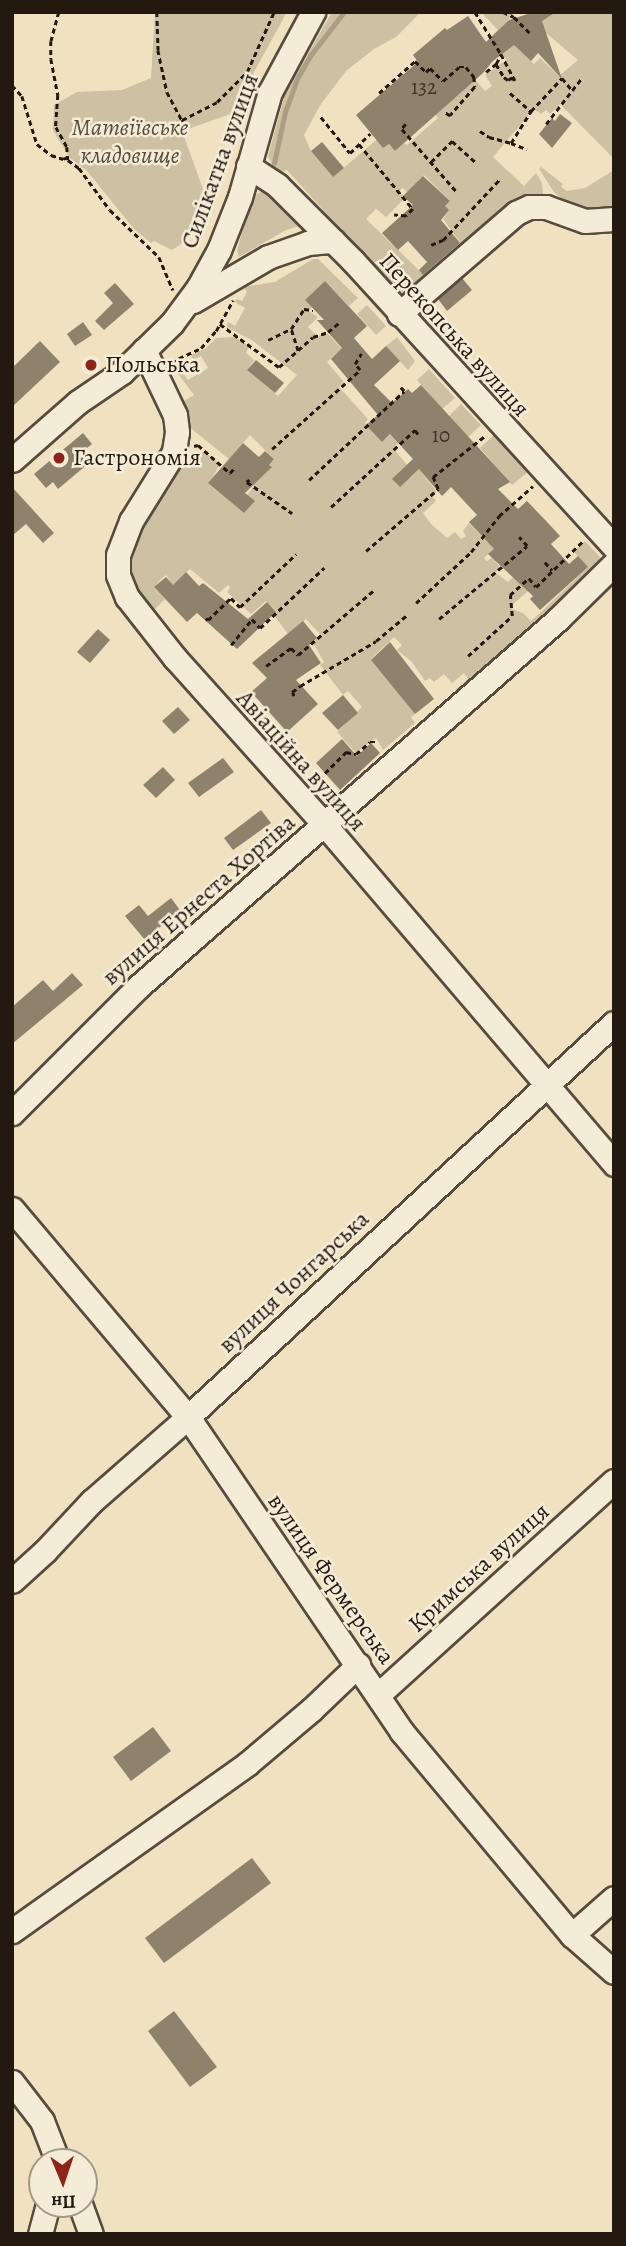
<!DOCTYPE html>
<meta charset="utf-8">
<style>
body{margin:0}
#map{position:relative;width:626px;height:2246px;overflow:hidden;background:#f0e2c1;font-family:Alegreya,serif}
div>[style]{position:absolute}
.green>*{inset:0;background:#cdc0a3}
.stream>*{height:4.5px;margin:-2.25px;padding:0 2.25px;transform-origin:2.25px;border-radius:2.25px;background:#ab9e85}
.building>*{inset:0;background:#8e826d}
.path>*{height:2.5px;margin-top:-1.25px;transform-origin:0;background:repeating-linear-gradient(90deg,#241911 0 5px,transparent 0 8.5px)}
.roads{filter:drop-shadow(2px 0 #574b3d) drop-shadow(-2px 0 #574b3d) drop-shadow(0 2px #574b3d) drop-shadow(0 -2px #574b3d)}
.minor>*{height:23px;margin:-11.5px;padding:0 11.5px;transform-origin:11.5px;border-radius:11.5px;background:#f5ecd7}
.dots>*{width:19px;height:19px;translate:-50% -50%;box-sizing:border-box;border:4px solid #f5ecd7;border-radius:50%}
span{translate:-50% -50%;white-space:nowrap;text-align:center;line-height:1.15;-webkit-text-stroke:5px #f5ecd7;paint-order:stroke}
.number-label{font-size:21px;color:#3e3328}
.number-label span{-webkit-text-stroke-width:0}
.park-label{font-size:24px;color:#574b3d;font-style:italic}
.street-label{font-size:24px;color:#241911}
.poi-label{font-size:24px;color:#241911}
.left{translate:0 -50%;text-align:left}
.frame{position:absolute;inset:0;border:14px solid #241911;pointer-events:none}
.north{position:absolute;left:28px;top:2148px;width:70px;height:70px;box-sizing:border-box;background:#f5ecd7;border:2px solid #a19888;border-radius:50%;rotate:178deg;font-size:19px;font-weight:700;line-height:28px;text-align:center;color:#241911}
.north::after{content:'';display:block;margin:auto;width:24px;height:32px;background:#8f2418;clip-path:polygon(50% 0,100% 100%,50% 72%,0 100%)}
</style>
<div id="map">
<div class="green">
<i style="clip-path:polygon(155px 12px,287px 12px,231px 114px,182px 131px,208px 203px,181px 244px,172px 250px,154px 241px,151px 243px,134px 229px,87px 171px,69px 157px,53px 130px,54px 105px,77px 92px,122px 90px,151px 78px)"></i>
<i style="clip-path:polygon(evenodd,332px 12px,421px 12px,396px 37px,374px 49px,346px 71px,321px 104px,304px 135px,311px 151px,333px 177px,381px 136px,395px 151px,404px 143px,407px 145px,438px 118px,434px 113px,463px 91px,460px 87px,468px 79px,471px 82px,475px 79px,485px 91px,492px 86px,485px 75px,506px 60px,491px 38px,498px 30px,481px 12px,515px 12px,500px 30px,534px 64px,540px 58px,559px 76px,578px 60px,545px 32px,538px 12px,614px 12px,614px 159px,560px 104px,550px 114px,546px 110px,541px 114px,534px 109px,493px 157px,524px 186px,536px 173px,542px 183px,543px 194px,515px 211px,421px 291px,409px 294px,395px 290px,287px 170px,277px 174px,268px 156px,285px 94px,332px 12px,424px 175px,450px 201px,445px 206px,449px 210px,443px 219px,465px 249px,429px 280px,366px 219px,376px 209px,374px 207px,386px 217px,405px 198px,399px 191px,403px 188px,409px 194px,420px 184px,418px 181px,424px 175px)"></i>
<i style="clip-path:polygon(541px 167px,563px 184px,561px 187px,567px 191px,585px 188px,614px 170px,614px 214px,598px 214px,571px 206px,554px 192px,539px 169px)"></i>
<i style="clip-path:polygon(262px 191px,269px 191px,306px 224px,286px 230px,239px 257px,237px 251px,251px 198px)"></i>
<i style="clip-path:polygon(313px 259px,318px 259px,358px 298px,349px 306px,325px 281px,306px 300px,312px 307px,309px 311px,318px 317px,308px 327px,317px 336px,328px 334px,342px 349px,327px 362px,344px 382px,339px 387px,368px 419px,365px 423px,382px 442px,399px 426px,407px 435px,393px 448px,407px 465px,400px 471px,411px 477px,419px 469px,437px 492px,432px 496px,436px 501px,423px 513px,431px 524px,447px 538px,455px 532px,461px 539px,466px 536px,463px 531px,469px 523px,494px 549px,484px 558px,487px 561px,492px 558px,500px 567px,496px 573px,508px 582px,518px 573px,534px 586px,512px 605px,512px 609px,523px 613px,531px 621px,542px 611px,588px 567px,574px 552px,585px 541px,600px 557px,597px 568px,460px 695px,455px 690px,468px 679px,464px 673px,452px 683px,444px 674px,434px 682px,430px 678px,425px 681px,412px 662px,397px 650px,402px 645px,394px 637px,371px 659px,415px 714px,411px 717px,415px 723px,383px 750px,376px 738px,356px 753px,337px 732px,362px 707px,348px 691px,343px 695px,320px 665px,324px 662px,313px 643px,320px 634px,306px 619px,288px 634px,273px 614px,276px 611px,266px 601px,251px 614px,227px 592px,230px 588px,228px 585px,219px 593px,190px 569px,181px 577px,176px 590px,166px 575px,160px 580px,154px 588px,165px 599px,149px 615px,127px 585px,131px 533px,185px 458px,199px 451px,206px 453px,220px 464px,209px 484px,244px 513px,254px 501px,247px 495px,254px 486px,252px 483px,271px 467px,269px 465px,274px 459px,250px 435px,229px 459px,188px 426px,184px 401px,194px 395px,179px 375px,178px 365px,180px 362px,183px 367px,180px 369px,188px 380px,208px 368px,201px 356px,194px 360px,191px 355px,205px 349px,216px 338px,235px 337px,249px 346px,246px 353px,254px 360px,247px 370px,278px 396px,297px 375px,253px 341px,227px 327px,228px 322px,235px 326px,245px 308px,235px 302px,237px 299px,242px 301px,247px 292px,243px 287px,275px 282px)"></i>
<i style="clip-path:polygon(367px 305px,386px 326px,376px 335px,357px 314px)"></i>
<i style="clip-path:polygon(397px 337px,415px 361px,408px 370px,386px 346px)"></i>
<i style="clip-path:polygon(429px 369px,455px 398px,442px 409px,417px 380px)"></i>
<i style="clip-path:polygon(461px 404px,481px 425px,468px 437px,449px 416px)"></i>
<i style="clip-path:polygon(494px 435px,528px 472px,512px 485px,480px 448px)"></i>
</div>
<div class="stream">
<i style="left:274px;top:163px;width:52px;rotate:-77.8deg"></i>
<i style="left:285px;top:112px;width:37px;rotate:-70deg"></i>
<i style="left:298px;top:77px;width:24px;rotate:-60deg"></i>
<i style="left:310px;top:56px;width:56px;rotate:-52.3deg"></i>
</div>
<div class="building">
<i style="clip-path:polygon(534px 12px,556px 12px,542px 21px,562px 79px,538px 53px,531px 61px,514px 45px,493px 61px,483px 73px,395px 151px,389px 144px,383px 148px,356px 115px,418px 62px,413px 55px,445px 28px,447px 30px,468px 16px,486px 42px,509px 20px)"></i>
<i style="clip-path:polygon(560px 114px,572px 123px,552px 148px,539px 134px,552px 118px,555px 121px)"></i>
<i style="clip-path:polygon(322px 142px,344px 168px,333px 177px,311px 151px)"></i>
<i style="clip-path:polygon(423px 176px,450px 201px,445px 206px,449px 210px,441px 220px,460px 243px,423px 275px,419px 270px,427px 262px,408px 241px,398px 250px,382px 233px,413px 205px,403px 196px)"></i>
<i style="clip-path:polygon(462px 278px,472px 290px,447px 311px,438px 299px)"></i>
<i style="clip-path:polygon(325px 281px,367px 326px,354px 338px,372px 359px,386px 346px,400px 361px,374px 385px,392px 403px,408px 389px,412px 393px,421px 385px,510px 482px,498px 489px,518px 509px,527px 501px,548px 523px,560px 536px,551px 544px,569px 564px,578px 556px,588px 567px,540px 610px,530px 599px,533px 596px,488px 554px,494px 549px,469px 522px,477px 515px,451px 487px,442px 496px,419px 469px,400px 487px,392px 479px,413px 459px,390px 434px,382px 442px,366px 425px,378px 415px,331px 359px,342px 348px,317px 320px,324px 320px,305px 300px)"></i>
<i style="clip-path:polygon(115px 283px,134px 304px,104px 330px,95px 321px,113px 303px,104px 293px)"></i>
<i style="clip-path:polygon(83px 322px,92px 335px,75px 346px,67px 334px)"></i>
<i style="clip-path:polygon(40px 341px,60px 362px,12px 407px,12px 368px)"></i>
<i style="clip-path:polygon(256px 360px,284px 383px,275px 393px,247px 370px)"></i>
<i style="clip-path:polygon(83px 433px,92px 444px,81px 453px,89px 463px,58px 489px,53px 482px,46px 488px,34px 474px)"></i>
<i style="clip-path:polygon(243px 443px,259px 457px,265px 451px,274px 459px,269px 465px,272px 467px,245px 493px,255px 501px,244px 513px,208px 483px)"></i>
<i style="clip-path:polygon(12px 487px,54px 533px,43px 543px,26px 524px,12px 536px)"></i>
<i style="clip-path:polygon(186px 572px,199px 586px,203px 583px,248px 619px,267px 602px,276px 612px,237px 649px,197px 613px,187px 622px,154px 587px,166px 577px,173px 585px)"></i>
<i style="clip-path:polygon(303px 621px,317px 638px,309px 645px,321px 663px,296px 680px,318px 704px,287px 732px,251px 692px,267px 678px,252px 663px)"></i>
<i style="clip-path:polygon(98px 629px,110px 640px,90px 663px,77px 652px)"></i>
<i style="clip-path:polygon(390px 642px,434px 699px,415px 714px,371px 660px)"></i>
<i style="clip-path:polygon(343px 695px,358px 713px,338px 730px,322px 713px)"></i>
<i style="clip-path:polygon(178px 707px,190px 720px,174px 734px,162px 721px)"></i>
<i style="clip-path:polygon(342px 739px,357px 756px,371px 743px,380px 753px,340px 790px,316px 763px)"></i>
<i style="clip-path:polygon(223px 758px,234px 772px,199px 797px,188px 783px)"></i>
<i style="clip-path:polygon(163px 767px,175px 780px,156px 798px,143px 785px)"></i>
<i style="clip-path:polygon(261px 810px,271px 823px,233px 850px,224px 838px)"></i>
<i style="clip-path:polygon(171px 898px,180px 910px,145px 940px,125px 916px,139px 905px,148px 916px)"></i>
<i style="clip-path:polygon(72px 973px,83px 985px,12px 1044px,12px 1007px,43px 980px,53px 991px)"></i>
<i style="clip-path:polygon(153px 1727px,171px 1751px,131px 1781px,113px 1757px)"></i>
<i style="clip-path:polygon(252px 1858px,271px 1883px,164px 1963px,145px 1938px)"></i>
<i style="clip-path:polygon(174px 2011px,217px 2067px,190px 2087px,148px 2031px)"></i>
</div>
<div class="path">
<i style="left:59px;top:12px;width:30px;rotate:105deg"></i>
<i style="left:51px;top:41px;width:18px;rotate:90deg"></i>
<i style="left:51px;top:59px;width:37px;rotate:79deg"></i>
<i style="left:58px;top:95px;width:32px;rotate:94deg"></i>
<i style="left:56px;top:127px;width:23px;rotate:61deg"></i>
<i style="left:67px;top:147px;width:13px;rotate:86deg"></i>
<i style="left:68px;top:160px;width:14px;rotate:36deg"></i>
<i style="left:79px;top:168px;width:52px;rotate:53.6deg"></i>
<i style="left:110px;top:210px;width:68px;rotate:43.8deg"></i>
<i style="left:159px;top:257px;width:36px;rotate:67deg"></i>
<i style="left:157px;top:12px;width:38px;rotate:88deg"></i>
<i style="left:158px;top:50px;width:43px;rotate:77.9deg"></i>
<i style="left:167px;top:92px;width:32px;rotate:62deg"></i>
<i style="left:466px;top:12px;width:5px"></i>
<i style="left:475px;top:12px;width:49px;rotate:58.2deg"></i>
<i style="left:503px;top:12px;width:12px;rotate:24deg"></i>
<i style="left:514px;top:17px;width:23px;rotate:45deg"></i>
<i style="left:496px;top:64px;width:15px;rotate:58deg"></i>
<i style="left:504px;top:77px;width:5px;rotate:37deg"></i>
<i style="left:508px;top:80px;width:4px;rotate:-34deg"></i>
<i style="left:486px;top:72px;width:13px;rotate:-39deg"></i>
<i style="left:496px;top:64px;width:11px;rotate:-63deg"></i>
<i style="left:501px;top:54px;width:30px;rotate:62deg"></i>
<i style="left:515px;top:80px;width:5px;rotate:-158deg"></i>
<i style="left:12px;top:85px;width:15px;rotate:48deg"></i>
<i style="left:22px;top:96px;width:50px;rotate:72.6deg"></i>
<i style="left:37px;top:144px;width:18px;rotate:38deg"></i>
<i style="left:51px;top:155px;width:13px;rotate:18deg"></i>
<i style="left:63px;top:159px;width:5px;rotate:-22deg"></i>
<i style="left:379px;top:93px;width:48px;rotate:-41.6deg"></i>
<i style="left:415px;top:61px;width:16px;rotate:45deg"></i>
<i style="left:426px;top:72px;width:6px;rotate:-45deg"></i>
<i style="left:430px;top:68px;width:18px;rotate:45deg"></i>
<i style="left:443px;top:81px;width:21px;rotate:-41deg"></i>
<i style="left:459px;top:67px;width:7px"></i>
<i style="left:466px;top:67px;width:13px;rotate:51deg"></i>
<i style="left:474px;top:77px;width:10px;rotate:84deg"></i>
<i style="left:475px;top:87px;width:38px;rotate:131deg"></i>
<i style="left:450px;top:116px;width:7px;rotate:-146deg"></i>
<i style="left:510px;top:93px;width:28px;rotate:41deg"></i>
<i style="left:531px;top:111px;width:45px;rotate:-46.8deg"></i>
<i style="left:562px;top:78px;width:16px;rotate:50deg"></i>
<i style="left:321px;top:117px;width:46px;rotate:51.1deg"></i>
<i style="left:350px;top:153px;width:28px;rotate:-44deg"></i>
<i style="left:406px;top:124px;width:6px;rotate:129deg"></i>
<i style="left:402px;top:129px;width:84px;rotate:48.9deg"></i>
<i style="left:546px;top:124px;width:57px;rotate:-52.1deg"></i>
<i style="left:186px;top:129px;width:10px;rotate:-114deg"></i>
<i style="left:182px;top:120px;width:39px;rotate:-27deg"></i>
<i style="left:217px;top:102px;width:42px;rotate:-45deg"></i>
<i style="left:247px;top:72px;width:66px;rotate:-65.8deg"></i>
<i style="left:480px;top:131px;width:11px;rotate:34deg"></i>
<i style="left:489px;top:137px;width:23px;rotate:15deg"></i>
<i style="left:511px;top:143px;width:38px;rotate:-58deg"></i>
<i style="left:511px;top:143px;width:17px;rotate:21deg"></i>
<i style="left:359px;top:144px;width:85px;rotate:50.3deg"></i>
<i style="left:413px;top:209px;width:10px;rotate:135deg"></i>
<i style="left:406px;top:216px;width:12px;rotate:-175deg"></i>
<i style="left:431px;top:162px;width:30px;rotate:-45deg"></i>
<i style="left:452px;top:141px;width:31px;rotate:42deg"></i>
<i style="left:431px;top:245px;width:13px;rotate:-23deg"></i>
<i style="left:443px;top:240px;width:82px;rotate:-47deg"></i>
<i style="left:220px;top:324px;width:73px;rotate:36.1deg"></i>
<i style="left:279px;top:367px;width:45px;rotate:-41.4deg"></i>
<i style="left:313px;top:337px;width:16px;rotate:-18deg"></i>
<i style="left:328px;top:332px;width:16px;rotate:-40deg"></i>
<i style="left:268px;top:340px;width:25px;rotate:-26deg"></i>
<i style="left:298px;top:351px;width:23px;rotate:-108deg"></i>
<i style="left:291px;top:329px;width:24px;rotate:-57deg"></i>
<i style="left:304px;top:309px;width:9px;rotate:6deg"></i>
<i style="left:171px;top:362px;width:33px;rotate:-25deg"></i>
<i style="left:201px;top:348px;width:23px;rotate:-49deg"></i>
<i style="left:216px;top:331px;width:35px;rotate:-61deg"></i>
<i style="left:194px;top:446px;width:4px;rotate:-14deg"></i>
<i style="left:198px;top:445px;width:43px;rotate:41.2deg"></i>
<i style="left:230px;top:473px;width:8px;rotate:-50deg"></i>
<i style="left:272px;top:449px;width:118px;rotate:-41.9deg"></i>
<i style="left:360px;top:370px;width:8px;rotate:-130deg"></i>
<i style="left:355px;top:364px;width:12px;rotate:-59deg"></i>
<i style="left:250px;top:480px;width:4px;rotate:146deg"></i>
<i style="left:247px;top:482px;width:55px;rotate:34.6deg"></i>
<i style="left:309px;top:480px;width:130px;rotate:-43.1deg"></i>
<i style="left:404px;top:391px;width:8px;rotate:-135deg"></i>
<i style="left:331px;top:507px;width:114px;rotate:-42.5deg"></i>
<i style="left:415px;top:430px;width:6px;rotate:51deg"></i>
<i style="left:366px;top:551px;width:95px;rotate:-40.7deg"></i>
<i style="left:438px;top:489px;width:13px;rotate:-113deg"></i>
<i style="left:433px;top:477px;width:68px;rotate:-38.4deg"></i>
<i style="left:545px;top:562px;width:11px;rotate:49deg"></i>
<i style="left:416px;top:603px;width:75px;rotate:-42.8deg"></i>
<i style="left:471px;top:552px;width:46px;rotate:-52.1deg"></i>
<i style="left:499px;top:516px;width:45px;rotate:-41.4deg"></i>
<i style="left:206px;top:618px;width:3px;rotate:45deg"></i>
<i style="left:208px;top:620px;width:32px;rotate:-44deg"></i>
<i style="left:231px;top:598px;width:13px;rotate:45deg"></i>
<i style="left:240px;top:607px;width:77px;rotate:-43.4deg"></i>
<i style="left:439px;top:619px;width:114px;rotate:-39.7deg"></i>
<i style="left:527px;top:546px;width:12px;rotate:-132deg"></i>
<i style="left:231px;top:645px;width:33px;rotate:-51deg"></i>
<i style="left:252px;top:619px;width:12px;rotate:48deg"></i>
<i style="left:260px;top:628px;width:88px;rotate:-43.2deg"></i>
<i style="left:468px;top:656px;width:59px;rotate:-42.3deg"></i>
<i style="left:512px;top:616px;width:21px;rotate:-95deg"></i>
<i style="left:510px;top:595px;width:25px;rotate:-42deg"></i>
<i style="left:529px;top:578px;width:11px;rotate:52deg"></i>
<i style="left:536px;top:587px;width:67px;rotate:-44.4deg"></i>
<i style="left:266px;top:666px;width:31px;rotate:-36deg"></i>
<i style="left:291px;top:648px;width:10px;rotate:45deg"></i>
<i style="left:298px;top:655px;width:99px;rotate:-40.5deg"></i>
<i style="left:294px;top:696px;width:4px;rotate:-117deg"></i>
<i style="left:292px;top:692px;width:10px;rotate:-37deg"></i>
<i style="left:300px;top:686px;width:88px;rotate:-30.6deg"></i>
<i style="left:376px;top:641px;width:40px;rotate:-40deg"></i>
<i style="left:313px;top:785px;width:47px;rotate:-45deg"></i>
<i style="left:346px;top:752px;width:10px;rotate:11deg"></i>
<i style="left:356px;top:754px;width:18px;rotate:-41deg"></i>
<i style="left:370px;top:742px;width:8px"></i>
</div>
<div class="roads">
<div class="minor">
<i style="left:248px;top:166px;width:35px;rotate:33deg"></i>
<i style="left:277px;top:185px;width:107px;rotate:45deg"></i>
<i style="left:353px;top:261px;width:387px;rotate:47.6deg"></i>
<i style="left:193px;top:301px;width:87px;rotate:-30.4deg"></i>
<i style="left:268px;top:257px;width:42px;rotate:-19.3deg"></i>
<i style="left:308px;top:243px;width:25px;rotate:-5deg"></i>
<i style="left:399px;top:314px;width:155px;rotate:-40.8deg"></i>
<i style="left:516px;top:213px;width:14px;rotate:-25deg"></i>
<i style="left:529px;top:207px;width:17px"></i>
<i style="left:546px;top:207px;width:41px;rotate:19.7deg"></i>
<i style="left:585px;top:221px;width:29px;rotate:-4deg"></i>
<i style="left:144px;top:350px;width:72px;rotate:64.5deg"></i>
<i style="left:175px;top:415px;width:17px;rotate:83deg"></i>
<i style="left:177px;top:432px;width:20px;rotate:99deg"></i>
<i style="left:174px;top:452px;width:81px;rotate:121.9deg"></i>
<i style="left:131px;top:521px;width:36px;rotate:111deg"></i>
<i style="left:118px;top:555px;width:20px;rotate:90deg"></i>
<i style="left:118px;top:575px;width:24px;rotate:68deg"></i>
<i style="left:127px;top:597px;width:78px;rotate:51.8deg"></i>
<i style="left:175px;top:658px;width:223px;rotate:48.1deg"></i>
<i style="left:324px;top:824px;width:447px;rotate:49.5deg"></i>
<i style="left:12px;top:460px;width:88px;rotate:-41.3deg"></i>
<i style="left:78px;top:402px;width:53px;rotate:-34.3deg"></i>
<i style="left:122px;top:372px;width:70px;rotate:-44.4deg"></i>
<i style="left:172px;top:323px;width:44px;rotate:-53.4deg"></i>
<i style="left:198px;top:288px;width:43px;rotate:-61.1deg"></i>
<i style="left:219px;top:250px;width:57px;rotate:-68.4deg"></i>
<i style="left:240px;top:197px;width:109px;rotate:-74.1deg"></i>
<i style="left:270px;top:92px;width:91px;rotate:-61.7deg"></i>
<i style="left:12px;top:1113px;width:180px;rotate:-45deg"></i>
<i style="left:139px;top:986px;width:557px;rotate:-41.21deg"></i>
<i style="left:558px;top:619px;width:78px;rotate:-44.5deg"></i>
<i style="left:12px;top:1209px;width:272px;rotate:49.8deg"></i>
<i style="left:188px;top:1417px;width:381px;rotate:55.8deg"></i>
<i style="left:402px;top:1732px;width:265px;rotate:50.1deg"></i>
<i style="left:572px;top:1935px;width:56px;rotate:41.4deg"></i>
<i style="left:12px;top:1581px;width:45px;rotate:-42.3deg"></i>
<i style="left:45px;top:1551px;width:69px;rotate:-46.8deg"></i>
<i style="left:92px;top:1501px;width:128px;rotate:-41.2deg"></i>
<i style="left:188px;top:1417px;width:580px;rotate:-42.77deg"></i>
<i style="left:379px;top:1694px;width:317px;rotate:-42.2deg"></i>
<i style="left:12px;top:1931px;width:288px;rotate:-35.4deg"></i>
<i style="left:247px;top:1764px;width:85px;rotate:-40.2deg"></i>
<i style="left:312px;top:1709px;width:64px;rotate:-43.7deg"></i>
<i style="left:572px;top:1935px;width:56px;rotate:-41.4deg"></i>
<i style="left:12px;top:2082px;width:49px;rotate:52.4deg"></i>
<i style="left:42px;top:2121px;width:44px;rotate:68.7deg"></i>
<i style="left:80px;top:2204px;width:32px;rotate:70deg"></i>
<i style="left:40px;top:2234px;width:31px;rotate:-75deg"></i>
</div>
</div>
<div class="dots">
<i style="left:91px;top:365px;background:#8f2418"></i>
<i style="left:59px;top:458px;background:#8f2418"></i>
</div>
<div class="number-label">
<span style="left:424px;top:87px">132</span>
<span style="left:441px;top:435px">10</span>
</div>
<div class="park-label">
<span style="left:130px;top:142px">Матвіївське<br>кладовище</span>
</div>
<div class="street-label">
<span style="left:220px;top:161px;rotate:-70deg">Силікатна вулиця</span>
<span style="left:454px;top:335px;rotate:48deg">Перекопська вулиця</span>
<span style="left:301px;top:761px;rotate:48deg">Авіаційна вулиця</span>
<span style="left:199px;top:900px;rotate:-41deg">вулиця Ернеста Хортіва</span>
<span style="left:294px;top:1282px;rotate:-43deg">вулиця Чонгарська</span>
<span style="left:479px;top:1568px;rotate:-42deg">Кримська вулиця</span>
<span style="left:331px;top:1579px;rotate:55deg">вулиця Фермерська</span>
</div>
<div class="poi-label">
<span class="left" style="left:105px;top:365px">Польська</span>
<span class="left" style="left:73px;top:458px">Гастрономія</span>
</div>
<div class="frame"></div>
<div class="north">Пн</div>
</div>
